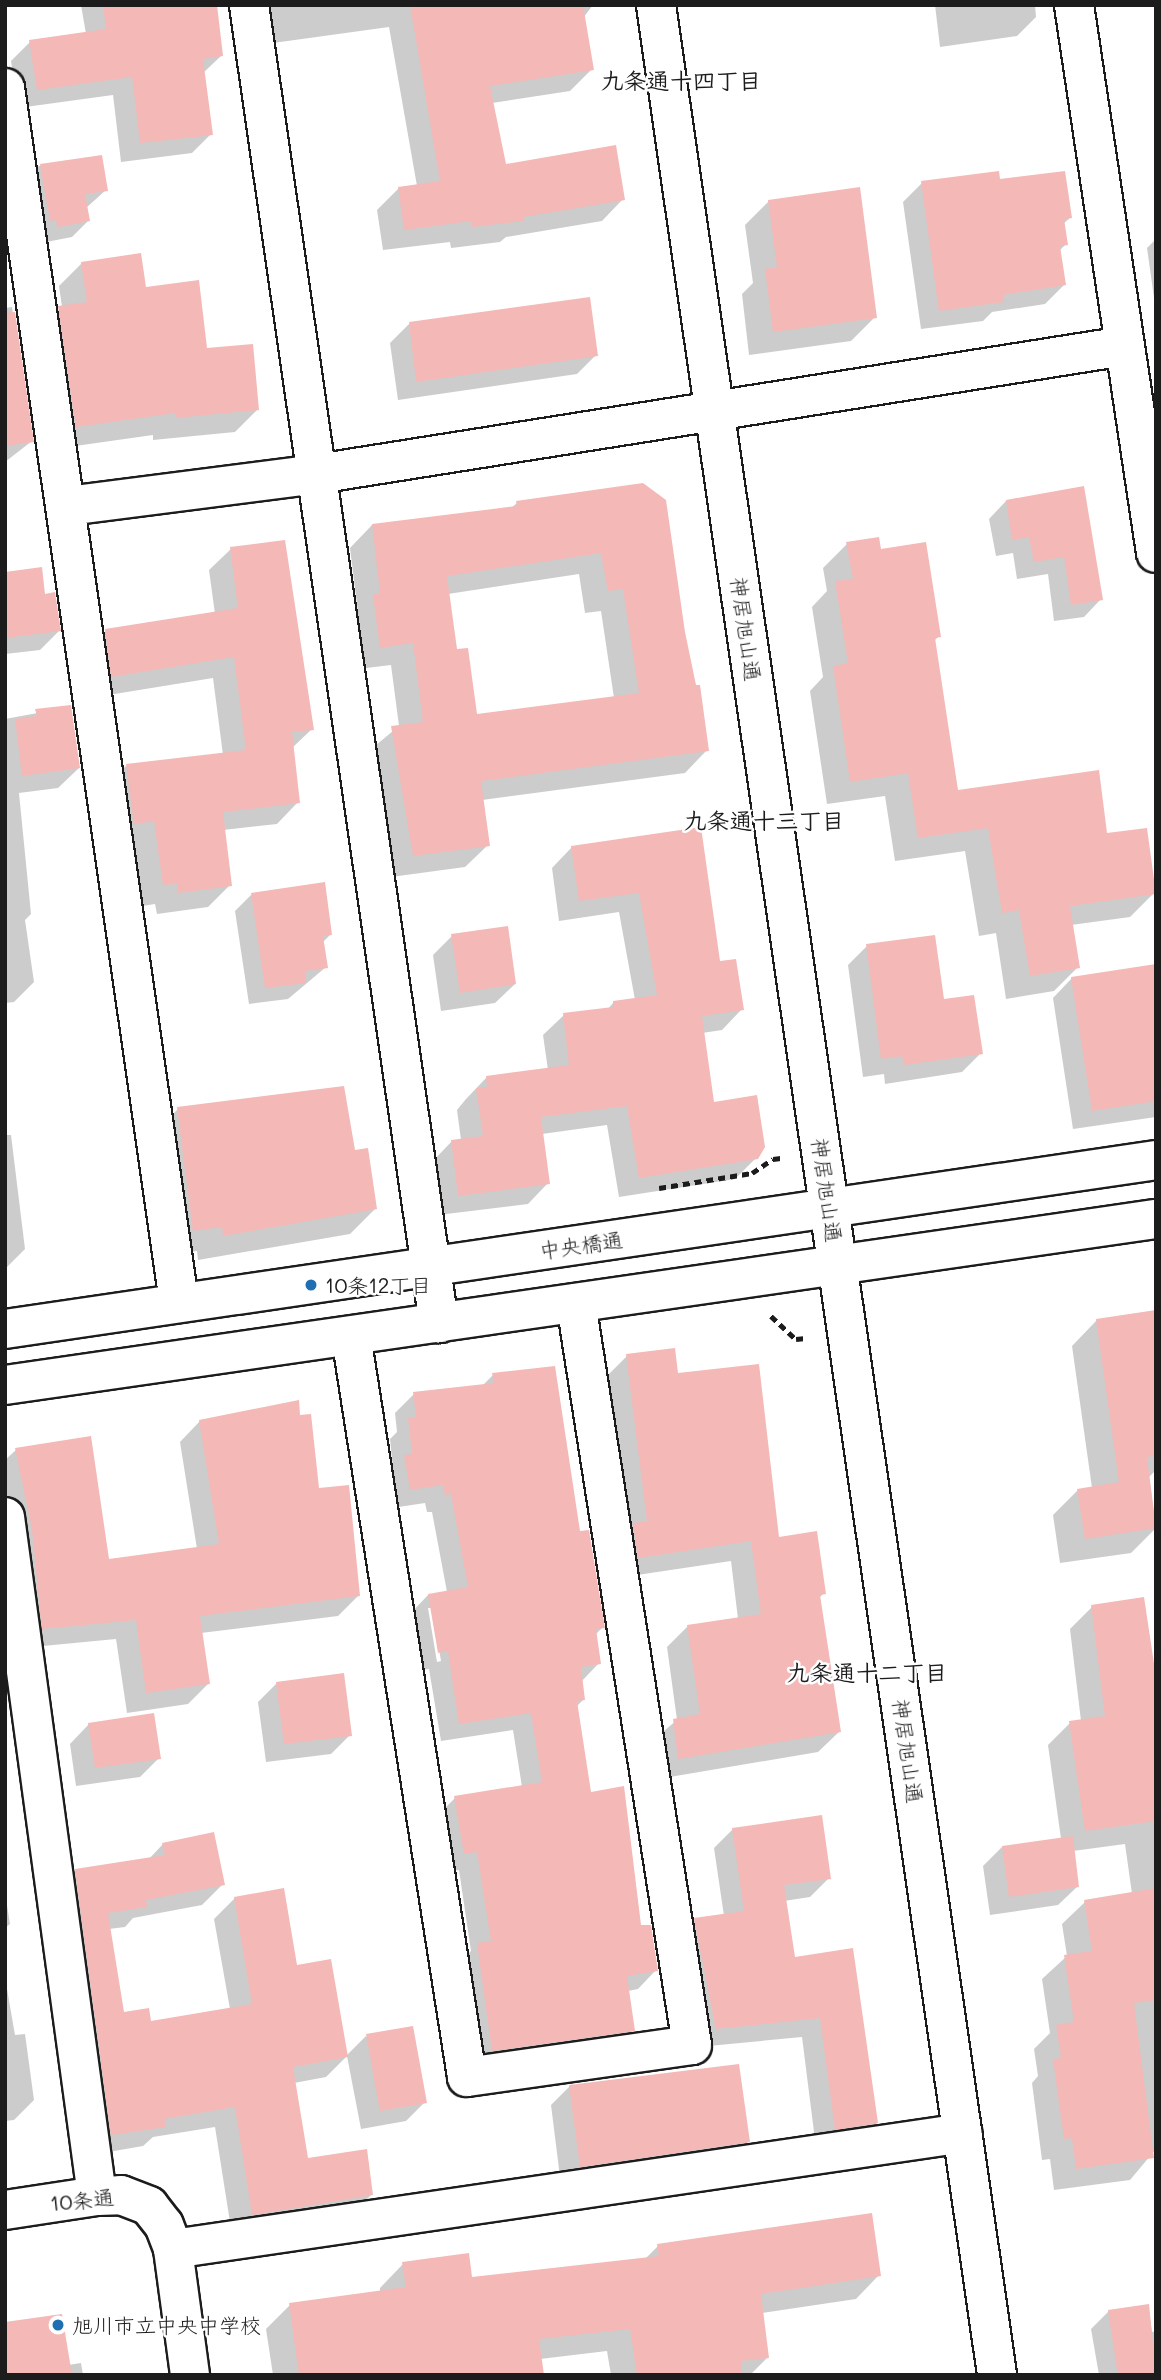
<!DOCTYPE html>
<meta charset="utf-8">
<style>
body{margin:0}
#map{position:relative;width:1161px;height:2380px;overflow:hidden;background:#fff;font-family:Mali,"Klee One",sans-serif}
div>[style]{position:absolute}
.shadow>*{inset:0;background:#0003}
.building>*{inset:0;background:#f4b8b7}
.path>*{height:4.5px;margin-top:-2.25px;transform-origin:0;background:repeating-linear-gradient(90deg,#1c1c1c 0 7px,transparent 0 12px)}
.roads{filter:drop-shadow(2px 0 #1c1c1c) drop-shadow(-2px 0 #1c1c1c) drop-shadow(0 2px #1c1c1c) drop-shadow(0 -2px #1c1c1c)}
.minor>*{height:38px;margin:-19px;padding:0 19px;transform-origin:19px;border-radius:19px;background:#fff}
.tertiary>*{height:38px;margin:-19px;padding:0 19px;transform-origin:19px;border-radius:19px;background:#fff}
.dots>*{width:19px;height:19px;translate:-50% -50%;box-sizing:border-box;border:4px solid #fff;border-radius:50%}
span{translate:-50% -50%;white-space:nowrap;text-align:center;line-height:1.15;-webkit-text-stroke:5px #fff;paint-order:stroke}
.street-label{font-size:21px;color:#1c1c1c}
.poi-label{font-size:21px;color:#1c1c1c}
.left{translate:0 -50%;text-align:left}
.neighbourhood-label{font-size:23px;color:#1c1c1c;font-weight:700}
.frame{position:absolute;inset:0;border:7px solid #1c1c1c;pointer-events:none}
</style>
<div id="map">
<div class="shadow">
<i style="clip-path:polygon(81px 5px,181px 5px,221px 56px,203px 73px,211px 134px,192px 153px,121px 162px,113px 95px,18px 108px,11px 61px,30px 42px,86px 34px)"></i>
<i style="clip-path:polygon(268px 5px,593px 5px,583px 18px,592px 69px,570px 91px,492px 103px,505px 166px,623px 199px,602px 221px,506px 237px,500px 242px,451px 248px,450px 242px,383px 250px,377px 210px,399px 188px,417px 186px,389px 27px,273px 43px)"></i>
<i style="clip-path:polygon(935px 5px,1035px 5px,1036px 17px,1017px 36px,940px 47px)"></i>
<i style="clip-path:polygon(101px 157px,106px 190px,86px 208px,88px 221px,72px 237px,41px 243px,22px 183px,39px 166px)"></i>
<i style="clip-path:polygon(999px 181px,1070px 218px,1063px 224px,1066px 244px,1059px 251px,1065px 284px,1045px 304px,992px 312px,983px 321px,921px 329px,903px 202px,922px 183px)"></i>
<i style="clip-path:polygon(769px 201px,875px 317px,851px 341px,749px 355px,742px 294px,753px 283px,745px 225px)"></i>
<i style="clip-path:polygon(1156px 239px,1156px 312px,1147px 248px)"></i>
<i style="clip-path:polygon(82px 263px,145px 289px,257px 410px,235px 432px,153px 440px,153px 435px,54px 449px,37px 330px,62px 307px,59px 286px)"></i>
<i style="clip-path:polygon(12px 307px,32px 441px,5px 462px,5px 308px)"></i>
<i style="clip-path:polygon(409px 324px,596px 355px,577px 374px,398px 400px,390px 343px)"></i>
<i style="clip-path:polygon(evenodd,642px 485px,683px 632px,707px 750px,685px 773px,482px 800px,488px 845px,465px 867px,391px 877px,370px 750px,399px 726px,391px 665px,358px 669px,352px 618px,358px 612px,350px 548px,372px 525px,511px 508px,517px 503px,642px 485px,579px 574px,585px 613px,601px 611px,614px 698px,476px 716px,456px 651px,448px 594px,579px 574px)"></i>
<i style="clip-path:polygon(1083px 488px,1101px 599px,1084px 617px,1054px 621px,1048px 574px,1017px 579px,1013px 553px,996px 556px,989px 519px,1006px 501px)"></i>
<i style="clip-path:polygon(847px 544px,879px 551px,939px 636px,933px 642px,956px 792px,1154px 893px,1130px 917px,1071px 925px,1078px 967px,1054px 991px,1006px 999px,996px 933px,979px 936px,965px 851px,895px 861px,885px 796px,827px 804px,810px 691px,823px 677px,812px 607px,827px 591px,823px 568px)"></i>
<i style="clip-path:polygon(231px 549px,312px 729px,292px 748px,298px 802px,277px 824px,223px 830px,230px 885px,208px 907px,157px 914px,155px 904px,142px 906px,133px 842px,113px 845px,105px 788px,126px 766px,223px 755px,213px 678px,90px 698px,84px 653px,106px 631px,215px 614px,209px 570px)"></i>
<i style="clip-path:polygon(5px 573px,43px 596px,59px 631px,40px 650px,5px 654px)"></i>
<i style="clip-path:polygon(70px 707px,79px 768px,58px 788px,19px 793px,31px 914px,25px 920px,34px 982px,14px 1002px,5px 1003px,5px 719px)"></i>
<i style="clip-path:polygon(699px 829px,719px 963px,742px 1009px,722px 1030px,702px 1033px,712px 1104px,756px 1158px,735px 1179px,619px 1197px,607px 1125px,542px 1134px,548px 1183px,528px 1204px,438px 1215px,432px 1162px,452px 1141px,461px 1140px,457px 1110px,466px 1099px,486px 1078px,548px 1070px,543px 1035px,564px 1015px,607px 1010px,613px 1003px,635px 1000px,619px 912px,559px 921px,552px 868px,572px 847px)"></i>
<i style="clip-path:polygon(251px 895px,330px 935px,322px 943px,326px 967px,288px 999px,249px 1004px,235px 911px)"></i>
<i style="clip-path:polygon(452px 936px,515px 984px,495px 1003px,441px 1011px,433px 955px)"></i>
<i style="clip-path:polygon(867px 946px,943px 1001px,981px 1053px,962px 1072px,885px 1084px,884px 1074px,863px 1077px,848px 965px)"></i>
<i style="clip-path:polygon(1156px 966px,1156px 1117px,1073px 1129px,1053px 998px,1072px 978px)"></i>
<i style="clip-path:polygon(178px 1109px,353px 1152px,375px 1209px,350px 1234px,198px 1260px,197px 1251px,169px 1255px,153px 1134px)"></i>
<i style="clip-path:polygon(5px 1135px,11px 1135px,25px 1249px,5px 1269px)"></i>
<i style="clip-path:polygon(1097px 1320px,1156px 1328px,1156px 1470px,1149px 1477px,1156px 1528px,1131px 1553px,1060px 1563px,1053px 1515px,1078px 1490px,1092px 1488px,1072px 1346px)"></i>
<i style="clip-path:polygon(627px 1356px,677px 1375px,778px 1539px,824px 1593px,818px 1599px,840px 1731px,818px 1752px,658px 1779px,652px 1741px,677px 1720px,667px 1647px,688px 1626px,738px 1619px,731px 1561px,617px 1578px,606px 1377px)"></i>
<i style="clip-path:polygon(evenodd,493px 1375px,579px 1533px,603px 1627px,595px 1635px,599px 1663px,581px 1682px,583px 1700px,576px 1707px,590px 1794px,656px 1970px,638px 1989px,628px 1991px,633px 2030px,615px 2049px,474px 2069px,459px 1963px,471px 1951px,459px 1870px,445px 1872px,436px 1817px,455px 1798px,522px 1787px,513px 1730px,441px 1741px,429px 1669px,419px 1670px,410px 1614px,428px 1595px,447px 1592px,432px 1512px,427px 1512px,425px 1503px,392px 1508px,386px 1475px,393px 1468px,390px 1439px,397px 1432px,395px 1413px,414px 1394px,482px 1386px,493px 1375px,428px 1608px,432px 1608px,441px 1661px,437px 1662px,428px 1608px)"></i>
<i style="clip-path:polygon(299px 1417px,318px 1490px,358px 1596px,338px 1616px,201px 1633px,208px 1684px,188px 1704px,127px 1713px,116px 1639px,22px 1648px,5px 1532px,5px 1460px,16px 1450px,108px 1561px,197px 1549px,180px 1442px,200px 1421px)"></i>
<i style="clip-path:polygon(1092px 1607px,1156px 1688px,1156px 2149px,1130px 2180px,1054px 2190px,1050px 2159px,1042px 2160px,1032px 2083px,1038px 2076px,1034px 2049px,1050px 2033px,1042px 1979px,1067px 1956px,1062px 1924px,1085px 1902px,1132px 1894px,1125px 1844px,1073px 1851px,1078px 1886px,1058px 1905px,990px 1915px,983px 1866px,1002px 1847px,1061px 1839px,1048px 1745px,1070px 1723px,1081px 1721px,1070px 1629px)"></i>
<i style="clip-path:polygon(277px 1683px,350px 1735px,331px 1754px,266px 1762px,258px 1702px)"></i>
<i style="clip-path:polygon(89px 1724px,159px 1758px,140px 1777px,76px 1786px,70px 1744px)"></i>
<i style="clip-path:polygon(733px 1829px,829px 1878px,810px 1897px,784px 1901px,794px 1959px,877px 2123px,857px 2142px,816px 2148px,802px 2037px,698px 2047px,676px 1939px,695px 1920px,724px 1916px,714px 1848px)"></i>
<i style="clip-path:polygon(163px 1844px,223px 1884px,202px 1905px,133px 1918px,125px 1927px,109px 1929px,122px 2014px,149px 2023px,230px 2009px,214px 1919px,235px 1898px,296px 1967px,346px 2056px,366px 2036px,425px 2102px,406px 2121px,361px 2129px,347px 2056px,326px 2077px,294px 2083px,306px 2160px,371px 2195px,351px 2215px,232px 2235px,215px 2127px,153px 2137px,143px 2146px,91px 2155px,55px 1891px,76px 1870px,148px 1860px)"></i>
<i style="clip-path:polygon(5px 1893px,10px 1924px,5px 1928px)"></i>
<i style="clip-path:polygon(5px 1977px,15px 2035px,25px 2034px,34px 2100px,14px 2120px,5px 2121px)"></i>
<i style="clip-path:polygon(570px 2086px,748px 2142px,729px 2161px,561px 2185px,551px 2105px)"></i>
<i style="clip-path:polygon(658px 2246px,879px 2275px,856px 2299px,762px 2313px,767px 2358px,750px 2375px,611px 2375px,607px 2351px,540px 2359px,542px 2375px,273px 2375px,266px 2329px,290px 2305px,380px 2292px,380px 2288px,403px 2264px,471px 2279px,645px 2259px)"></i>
<i style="clip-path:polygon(1148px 2306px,1152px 2332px,1156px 2331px,1156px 2375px,1099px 2375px,1091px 2329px,1108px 2312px)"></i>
<i style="clip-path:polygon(81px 2363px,83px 2375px,5px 2375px,68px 2365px)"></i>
</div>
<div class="building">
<i style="clip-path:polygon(103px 5px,217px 5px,223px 56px,203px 59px,213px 135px,140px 143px,132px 77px,37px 90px,29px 40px,106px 29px)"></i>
<i style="clip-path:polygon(410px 5px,583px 5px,594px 70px,490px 86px,506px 164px,616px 145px,625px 200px,523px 217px,524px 221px,472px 227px,471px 221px,404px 230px,398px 187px,440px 181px)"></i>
<i style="clip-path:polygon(102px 155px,108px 191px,85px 194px,90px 221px,58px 227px,56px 220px,50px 221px,40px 164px)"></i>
<i style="clip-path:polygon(999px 171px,1000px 179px,1065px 171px,1072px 218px,1064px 219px,1068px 245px,1060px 246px,1066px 285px,1003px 295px,1004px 302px,939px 311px,921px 181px)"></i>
<i style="clip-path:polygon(860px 187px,877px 318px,773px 332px,765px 269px,777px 267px,768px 200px)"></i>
<i style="clip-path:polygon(141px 253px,146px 287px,199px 280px,207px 348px,253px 344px,259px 410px,175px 418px,175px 413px,76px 427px,58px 306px,87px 302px,81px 262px)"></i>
<i style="clip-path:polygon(590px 297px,598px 356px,416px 382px,409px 322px)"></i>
<i style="clip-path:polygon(15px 312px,34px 442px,5px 446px,5px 313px)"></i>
<i style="clip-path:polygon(evenodd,643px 483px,666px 500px,685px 632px,696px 685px,700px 685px,709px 751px,481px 781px,490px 846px,413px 856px,391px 726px,423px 722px,413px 643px,380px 648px,373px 594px,380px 593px,372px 524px,517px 506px,516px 501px,643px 483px,601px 553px,608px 591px,623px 589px,639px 693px,477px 714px,468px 648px,457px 649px,447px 576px,601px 553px)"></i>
<i style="clip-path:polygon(1084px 486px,1103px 600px,1071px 605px,1064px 557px,1034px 562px,1029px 537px,1012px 540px,1006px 500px)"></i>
<i style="clip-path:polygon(879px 537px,881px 549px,926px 542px,941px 637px,935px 638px,958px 790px,1099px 770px,1107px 833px,1147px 828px,1156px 894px,1070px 906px,1080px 968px,1030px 976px,1019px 910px,1002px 913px,988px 828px,918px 838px,908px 773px,850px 782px,833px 666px,848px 663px,835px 581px,853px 579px,846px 542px)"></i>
<i style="clip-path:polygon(285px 540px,314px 730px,292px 732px,300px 803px,223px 812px,232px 886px,178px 893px,177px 884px,163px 885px,154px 821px,134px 824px,126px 764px,246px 750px,234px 657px,111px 677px,105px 629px,238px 608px,230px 547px)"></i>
<i style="clip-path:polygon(42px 567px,45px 594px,55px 592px,61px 631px,5px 638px,5px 572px)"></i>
<i style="clip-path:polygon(71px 705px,80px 768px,22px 776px,15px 719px,37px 716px,35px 709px)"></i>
<i style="clip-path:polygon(701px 827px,720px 961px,736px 959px,744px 1010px,702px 1016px,714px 1102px,757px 1095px,765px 1147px,758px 1159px,639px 1178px,627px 1106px,541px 1117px,550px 1184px,458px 1196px,451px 1140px,483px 1136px,476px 1088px,487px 1087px,486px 1076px,569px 1065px,563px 1013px,613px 1007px,613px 1001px,657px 995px,639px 893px,579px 901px,571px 846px)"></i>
<i style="clip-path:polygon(325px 882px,332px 935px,323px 936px,328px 968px,305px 971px,306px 983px,265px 988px,251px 893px)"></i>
<i style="clip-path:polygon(508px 926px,516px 984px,460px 993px,451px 934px)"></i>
<i style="clip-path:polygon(935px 935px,944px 999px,974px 995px,983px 1054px,904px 1065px,902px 1056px,881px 1059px,866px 944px)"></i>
<i style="clip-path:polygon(1156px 964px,1156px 1101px,1092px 1111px,1071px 977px)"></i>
<i style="clip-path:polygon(344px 1086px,355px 1150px,368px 1148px,377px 1209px,223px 1236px,222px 1227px,193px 1231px,177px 1107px)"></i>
<i style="clip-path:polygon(1156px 1310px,1156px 1456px,1147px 1457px,1156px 1528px,1085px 1539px,1077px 1489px,1119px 1482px,1096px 1319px)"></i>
<i style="clip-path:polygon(675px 1348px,678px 1373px,759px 1364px,779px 1537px,817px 1531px,826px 1594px,820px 1595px,841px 1732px,678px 1759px,673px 1719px,700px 1714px,687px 1625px,761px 1614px,751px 1541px,638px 1558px,633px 1523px,647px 1521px,626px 1354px)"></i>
<i style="clip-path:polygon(555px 1366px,580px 1531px,589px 1530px,605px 1628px,596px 1629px,601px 1664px,581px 1667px,585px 1700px,577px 1701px,591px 1792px,624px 1786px,641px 1925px,651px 1925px,658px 1971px,627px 1976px,635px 2031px,492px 2051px,477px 1943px,491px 1941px,477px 1852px,464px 1854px,454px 1796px,542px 1782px,531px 1713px,459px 1724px,448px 1651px,438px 1653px,428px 1594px,468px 1587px,451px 1494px,445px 1495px,443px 1485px,410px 1490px,404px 1455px,412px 1454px,408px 1418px,416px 1417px,413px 1392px,494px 1383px,492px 1373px)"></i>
<i style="clip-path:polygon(299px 1400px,300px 1415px,311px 1414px,319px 1488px,349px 1485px,360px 1596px,200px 1616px,210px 1684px,146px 1693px,136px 1620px,42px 1629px,32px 1529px,15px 1448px,91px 1436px,109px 1559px,219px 1544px,199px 1420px)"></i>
<i style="clip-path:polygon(1144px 1597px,1156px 1677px,1156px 1821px,1085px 1831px,1069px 1721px,1105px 1716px,1091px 1605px)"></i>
<i style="clip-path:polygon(344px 1673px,352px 1736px,284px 1744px,276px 1682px)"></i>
<i style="clip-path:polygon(154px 1713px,161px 1759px,95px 1768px,88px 1723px)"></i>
<i style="clip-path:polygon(822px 1815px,831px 1879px,784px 1885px,795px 1957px,853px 1948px,878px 2123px,835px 2130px,820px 2018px,716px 2029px,694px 1918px,744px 1911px,732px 1828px)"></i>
<i style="clip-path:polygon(214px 1832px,225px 1885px,146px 1900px,147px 1907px,108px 1913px,124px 2012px,149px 2008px,151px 2021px,252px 2004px,234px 1897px,284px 1888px,297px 1965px,331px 1959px,348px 2057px,293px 2067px,308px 2158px,367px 2149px,373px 2195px,252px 2215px,235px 2107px,164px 2119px,166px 2127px,111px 2135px,75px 1869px,165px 1855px,162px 1843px)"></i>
<i style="clip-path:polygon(1073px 1836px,1079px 1887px,1009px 1897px,1002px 1846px)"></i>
<i style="clip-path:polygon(1156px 1888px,1156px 2000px,1134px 2003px,1154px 2158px,1076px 2169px,1072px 2138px,1064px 2139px,1053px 2059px,1061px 2058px,1056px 2025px,1074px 2022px,1064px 1955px,1092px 1951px,1084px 1900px)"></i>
<i style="clip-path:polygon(413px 2026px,427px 2103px,380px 2111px,366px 2034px)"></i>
<i style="clip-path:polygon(739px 2064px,750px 2142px,580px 2167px,569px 2085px)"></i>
<i style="clip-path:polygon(872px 2213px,881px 2276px,761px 2294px,769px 2358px,741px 2361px,742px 2375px,637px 2375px,630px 2329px,539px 2339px,544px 2375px,299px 2375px,289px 2303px,406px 2287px,402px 2262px,469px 2253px,472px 2277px,659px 2256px,657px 2244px)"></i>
<i style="clip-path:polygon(1149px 2304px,1156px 2375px,1118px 2375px,1108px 2310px)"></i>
<i style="clip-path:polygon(62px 2314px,72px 2375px,5px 2375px,5px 2322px)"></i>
</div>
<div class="path">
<i style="left:659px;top:1188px;width:94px;rotate:-9.2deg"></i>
<i style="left:752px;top:1173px;width:25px;rotate:-34deg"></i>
<i style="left:773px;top:1159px;width:8px;rotate:-7deg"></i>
<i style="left:771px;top:1316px;width:34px;rotate:43deg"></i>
<i style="left:796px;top:1339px;width:10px;rotate:-6deg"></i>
</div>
<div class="roads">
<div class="minor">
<i style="left:249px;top:5px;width:1332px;rotate:81.8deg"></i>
<i style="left:1074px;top:5px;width:554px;rotate:81.49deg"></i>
<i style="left:5px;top:88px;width:1226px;rotate:81.84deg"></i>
<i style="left:68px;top:506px;width:251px;rotate:-7.3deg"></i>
<i style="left:317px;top:474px;width:817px;rotate:-9.01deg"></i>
<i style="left:351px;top:1336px;width:750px;rotate:81.1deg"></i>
<i style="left:467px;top:2077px;width:227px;rotate:-8.1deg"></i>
<i style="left:692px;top:2045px;width:751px;rotate:-98.89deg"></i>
<i style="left:5px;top:1517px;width:685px;rotate:82.28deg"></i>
<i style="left:173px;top:2249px;width:798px;rotate:-8.35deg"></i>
</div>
<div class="tertiary">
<i style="left:656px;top:5px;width:2394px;rotate:81.81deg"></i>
<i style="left:5px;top:1329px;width:1163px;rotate:-8.35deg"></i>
<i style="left:5px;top:1385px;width:1163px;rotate:-8.21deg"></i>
<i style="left:5px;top:2210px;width:93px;rotate:-8.7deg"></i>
<i style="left:97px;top:2196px;width:24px;rotate:-2deg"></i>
<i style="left:121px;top:2195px;width:30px;rotate:21deg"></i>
<i style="left:149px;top:2206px;width:24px;rotate:52deg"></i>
<i style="left:164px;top:2225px;width:26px;rotate:69deg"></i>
<i style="left:173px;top:2249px;width:127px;rotate:82.3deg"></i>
</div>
</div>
<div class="dots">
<i style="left:311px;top:1285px;background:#1f6fb2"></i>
<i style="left:58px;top:2325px;background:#1f6fb2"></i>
</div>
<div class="street-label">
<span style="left:746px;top:629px;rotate:82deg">神居旭山通</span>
<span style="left:827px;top:1190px;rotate:82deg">神居旭山通</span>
<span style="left:581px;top:1245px;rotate:-8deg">中央橋通</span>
<span style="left:908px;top:1751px;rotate:82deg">神居旭山通</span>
<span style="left:82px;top:2200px;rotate:-6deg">10条通</span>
</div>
<div class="poi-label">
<span class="left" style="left:325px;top:1285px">10条12丁目</span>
<span class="left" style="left:72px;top:2325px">旭川市立中央中学校</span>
</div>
<div class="neighbourhood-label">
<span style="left:681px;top:80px">九条通十四丁目</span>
<span style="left:764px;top:820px">九条通十三丁目</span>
<span style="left:867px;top:1672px">九条通十二丁目</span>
</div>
<div class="frame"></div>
</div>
